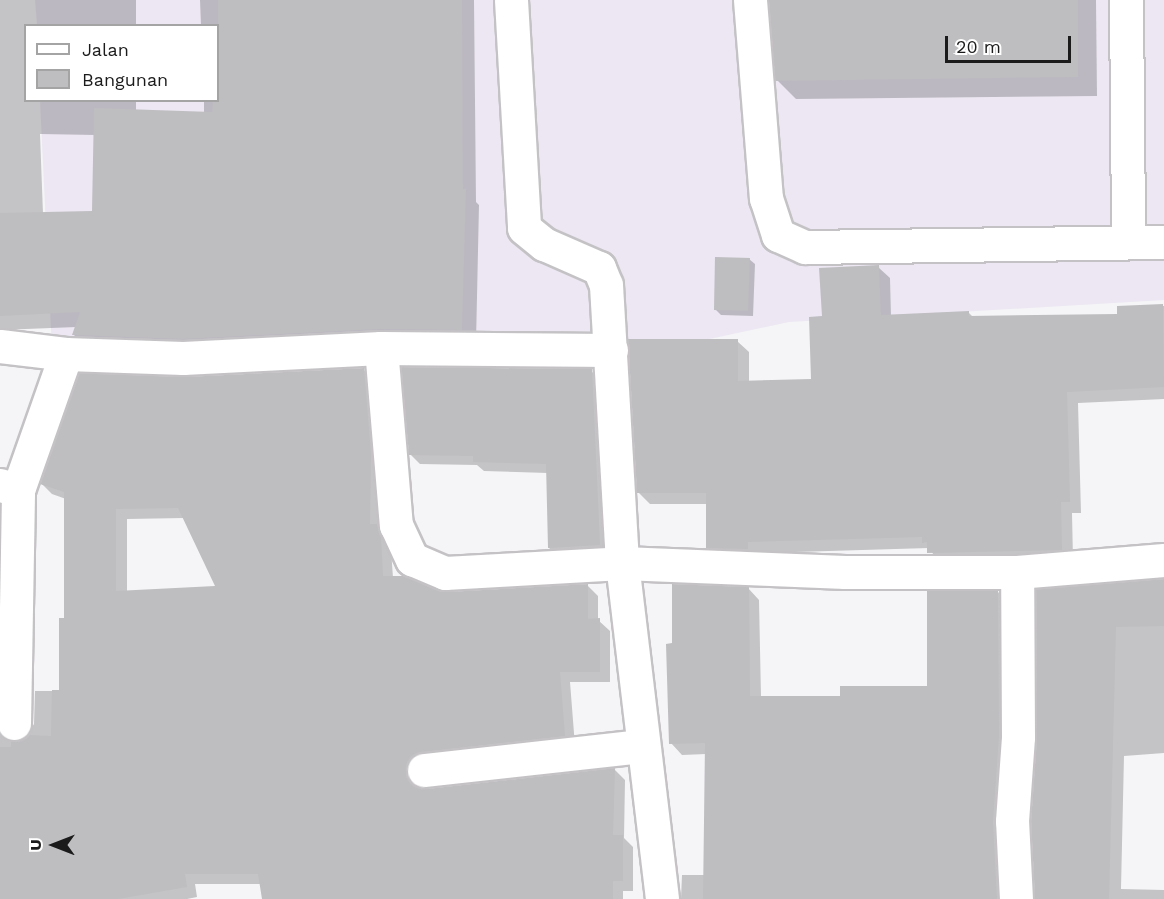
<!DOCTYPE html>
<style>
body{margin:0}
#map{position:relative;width:1164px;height:899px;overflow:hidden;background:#f5f4f7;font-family:"Work Sans",sans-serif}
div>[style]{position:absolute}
.built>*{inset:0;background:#ece7f2}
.shadow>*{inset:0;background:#0003}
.building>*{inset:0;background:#bebdc0}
.roads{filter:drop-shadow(2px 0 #c4c2c5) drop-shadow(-2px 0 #c4c2c5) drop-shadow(0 2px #c4c2c5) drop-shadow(0 -2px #c4c2c5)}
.minor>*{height:33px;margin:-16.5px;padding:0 16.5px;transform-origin:16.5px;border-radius:16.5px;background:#fff}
span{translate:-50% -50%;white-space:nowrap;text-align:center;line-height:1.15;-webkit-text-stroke:5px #fff;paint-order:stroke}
.legend{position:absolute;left:24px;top:24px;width:195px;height:78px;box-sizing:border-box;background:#fff;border:2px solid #a4a4a4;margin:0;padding:8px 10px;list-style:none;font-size:18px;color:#1b1b1c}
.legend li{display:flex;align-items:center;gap:12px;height:30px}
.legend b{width:30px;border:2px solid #a4a4a4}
.north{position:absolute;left:24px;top:815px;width:60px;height:60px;-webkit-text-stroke:4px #fff;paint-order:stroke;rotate:270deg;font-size:16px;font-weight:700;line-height:24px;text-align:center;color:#1b1b1c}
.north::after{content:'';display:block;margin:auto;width:21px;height:27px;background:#1b1b1c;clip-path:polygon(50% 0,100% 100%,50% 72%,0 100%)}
.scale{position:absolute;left:945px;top:36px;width:126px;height:27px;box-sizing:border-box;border:3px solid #1b1b1c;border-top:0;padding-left:8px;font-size:18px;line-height:21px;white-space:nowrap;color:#1b1b1c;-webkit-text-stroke:4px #fff;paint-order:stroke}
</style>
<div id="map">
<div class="built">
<i style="clip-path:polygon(35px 0,1164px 0,1164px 300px,789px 322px,700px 341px,52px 350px,40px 101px,218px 100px,218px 26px,37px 25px)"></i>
</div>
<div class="shadow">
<i style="clip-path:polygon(evenodd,0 0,136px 0,136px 26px,26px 26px,26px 100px,136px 100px,136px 110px,204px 113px,204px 100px,218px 100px,218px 26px,201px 26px,200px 0,474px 0,476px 202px,479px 205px,476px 343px,88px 349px,74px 335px,77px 327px,0 330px,0 0,40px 134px,95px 135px,94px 212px,43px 214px,40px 134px)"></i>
<i style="clip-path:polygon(769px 0,1096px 0,1097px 96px,796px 99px,777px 80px)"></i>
<i style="clip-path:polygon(749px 259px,755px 264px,753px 316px,721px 315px,715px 309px)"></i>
<i style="clip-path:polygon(878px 267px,890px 278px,891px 316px,969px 313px,973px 317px,1119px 316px,1118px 307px,1164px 306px,1164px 399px,1078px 403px,1081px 513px,1072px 513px,1073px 560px,940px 564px,929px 548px,759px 553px,719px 559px,707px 547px,708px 504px,650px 504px,638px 492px,737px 341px,749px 352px,749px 382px,813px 381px,823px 318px)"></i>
<i style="clip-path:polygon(evenodd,363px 369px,374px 380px,381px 466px,380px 529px,391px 549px,393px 578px,446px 593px,587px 585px,598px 596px,598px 620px,610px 631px,610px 682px,570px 682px,575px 746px,415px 783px,417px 786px,426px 790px,614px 769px,625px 780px,624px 838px,633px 847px,633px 891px,623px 891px,623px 899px,264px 899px,261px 884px,195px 884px,197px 897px,187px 899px,0 899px,0 694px,5px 735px,8px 740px,23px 741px,34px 724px,35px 691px,60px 691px,66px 619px,66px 499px,52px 494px,42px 484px,184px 378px,363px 369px,184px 518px,218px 588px,127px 592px,127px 519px,184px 518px)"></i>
<i style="clip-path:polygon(591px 371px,601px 380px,609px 554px,559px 557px,549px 548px,548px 473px,484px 471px,477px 465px,420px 464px,410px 454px)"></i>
<i style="clip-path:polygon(1164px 580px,1164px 753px,1124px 756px,1121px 889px,1164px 890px,1164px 899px,1036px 899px,1037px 591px)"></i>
<i style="clip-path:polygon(748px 588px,759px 600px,761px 697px,842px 697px,929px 688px,998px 592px,1009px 604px,1008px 899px,681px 899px,682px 875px,705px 875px,706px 754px,682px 755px,671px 743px,673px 645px)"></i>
</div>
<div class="building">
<i style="clip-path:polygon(218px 0,462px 0,463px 189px,466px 189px,462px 330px,380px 329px,183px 339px,72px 335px,80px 312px,0 316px,0 213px,92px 211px,94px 108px,212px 112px,213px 100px,218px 100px)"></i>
<i style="clip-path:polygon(769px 0,1078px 0,1078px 77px,775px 81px)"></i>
<i style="clip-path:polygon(715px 257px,750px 258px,748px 311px,714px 310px)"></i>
<i style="clip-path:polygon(879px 265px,881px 315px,969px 311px,969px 316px,1117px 314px,1117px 306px,1163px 304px,1164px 387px,1067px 392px,1070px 502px,1061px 502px,1062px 550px,927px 553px,927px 542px,922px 543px,922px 537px,748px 542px,748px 549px,706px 548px,706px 493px,637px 493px,628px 339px,738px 339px,738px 381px,811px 379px,809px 317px,822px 316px,819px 268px)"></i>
<i style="clip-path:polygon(401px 367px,592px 369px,600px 545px,548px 548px,546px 464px,473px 462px,473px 456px,409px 455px)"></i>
<i style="clip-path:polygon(evenodd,364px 368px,371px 454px,370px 524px,377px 524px,381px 537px,383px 576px,404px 576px,446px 592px,588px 584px,588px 619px,600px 618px,600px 672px,560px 672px,565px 736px,421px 752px,407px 762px,409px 781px,426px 789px,615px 768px,613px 835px,623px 835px,623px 881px,613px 881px,613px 899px,262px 899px,258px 874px,185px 874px,187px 887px,118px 899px,0 899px,0 747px,11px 747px,11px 741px,28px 735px,51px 736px,52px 690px,59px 690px,59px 618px,64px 618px,64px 492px,40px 484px,79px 373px,184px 377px,364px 368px,178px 508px,215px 586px,116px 591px,116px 509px,178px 508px)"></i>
<i style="clip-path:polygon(1164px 579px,1164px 626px,1116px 627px,1109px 899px,1035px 899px,1031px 821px,1037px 737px,1036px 589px)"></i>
<i style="clip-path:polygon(672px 584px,749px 587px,750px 696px,840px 696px,840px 686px,927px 686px,927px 591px,998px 591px,999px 736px,993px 822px,997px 899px,703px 899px,705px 743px,669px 744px,666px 644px,672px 643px)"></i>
</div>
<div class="roads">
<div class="minor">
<i style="left:511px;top:0;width:228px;rotate:86.7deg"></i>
<i style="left:524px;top:228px;width:26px;rotate:39deg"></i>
<i style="left:544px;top:244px;width:60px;rotate:23.6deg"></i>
<i style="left:599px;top:268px;width:18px;rotate:68deg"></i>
<i style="left:606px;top:285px;width:278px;rotate:86.7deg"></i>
<i style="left:622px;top:563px;width:338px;rotate:83.2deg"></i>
<i style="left:750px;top:0;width:199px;rotate:85.4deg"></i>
<i style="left:766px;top:198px;width:39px;rotate:72deg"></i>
<i style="left:778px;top:235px;width:30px;rotate:24deg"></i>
<i style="left:805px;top:247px;width:359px;rotate:-0.8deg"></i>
<i style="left:1126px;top:0;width:242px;rotate:89.5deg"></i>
<i style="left:0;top:346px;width:66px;rotate:6.9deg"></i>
<i style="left:66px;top:354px;width:117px;rotate:2deg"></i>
<i style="left:183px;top:358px;width:198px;rotate:-2.9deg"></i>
<i style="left:381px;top:348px;width:230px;rotate:0.5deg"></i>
<i style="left:381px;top:348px;width:178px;rotate:85.2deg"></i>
<i style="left:396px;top:525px;width:38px;rotate:65deg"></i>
<i style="left:412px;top:559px;width:36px;rotate:23deg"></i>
<i style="left:445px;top:573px;width:177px;rotate:-3.2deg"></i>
<i style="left:622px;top:563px;width:223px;rotate:2.3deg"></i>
<i style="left:845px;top:572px;width:172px"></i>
<i style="left:1017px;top:572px;width:147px;rotate:-4.7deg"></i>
<i style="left:0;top:485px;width:19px;rotate:16deg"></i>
<i style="left:18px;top:490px;width:144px;rotate:-70.6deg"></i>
<i style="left:14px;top:723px;width:233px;rotate:-89deg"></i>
<i style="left:424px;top:770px;width:218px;rotate:-6.3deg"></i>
<i style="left:1016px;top:899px;width:78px;rotate:-92.9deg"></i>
<i style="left:1012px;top:821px;width:84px;rotate:-85.9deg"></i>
<i style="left:1018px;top:737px;width:165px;rotate:-90.3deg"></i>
</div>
</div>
<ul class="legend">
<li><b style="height:8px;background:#fff"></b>Jalan</li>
<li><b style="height:16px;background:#bebdc0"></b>Bangunan</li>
</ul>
<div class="north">U</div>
<div class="scale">20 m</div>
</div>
